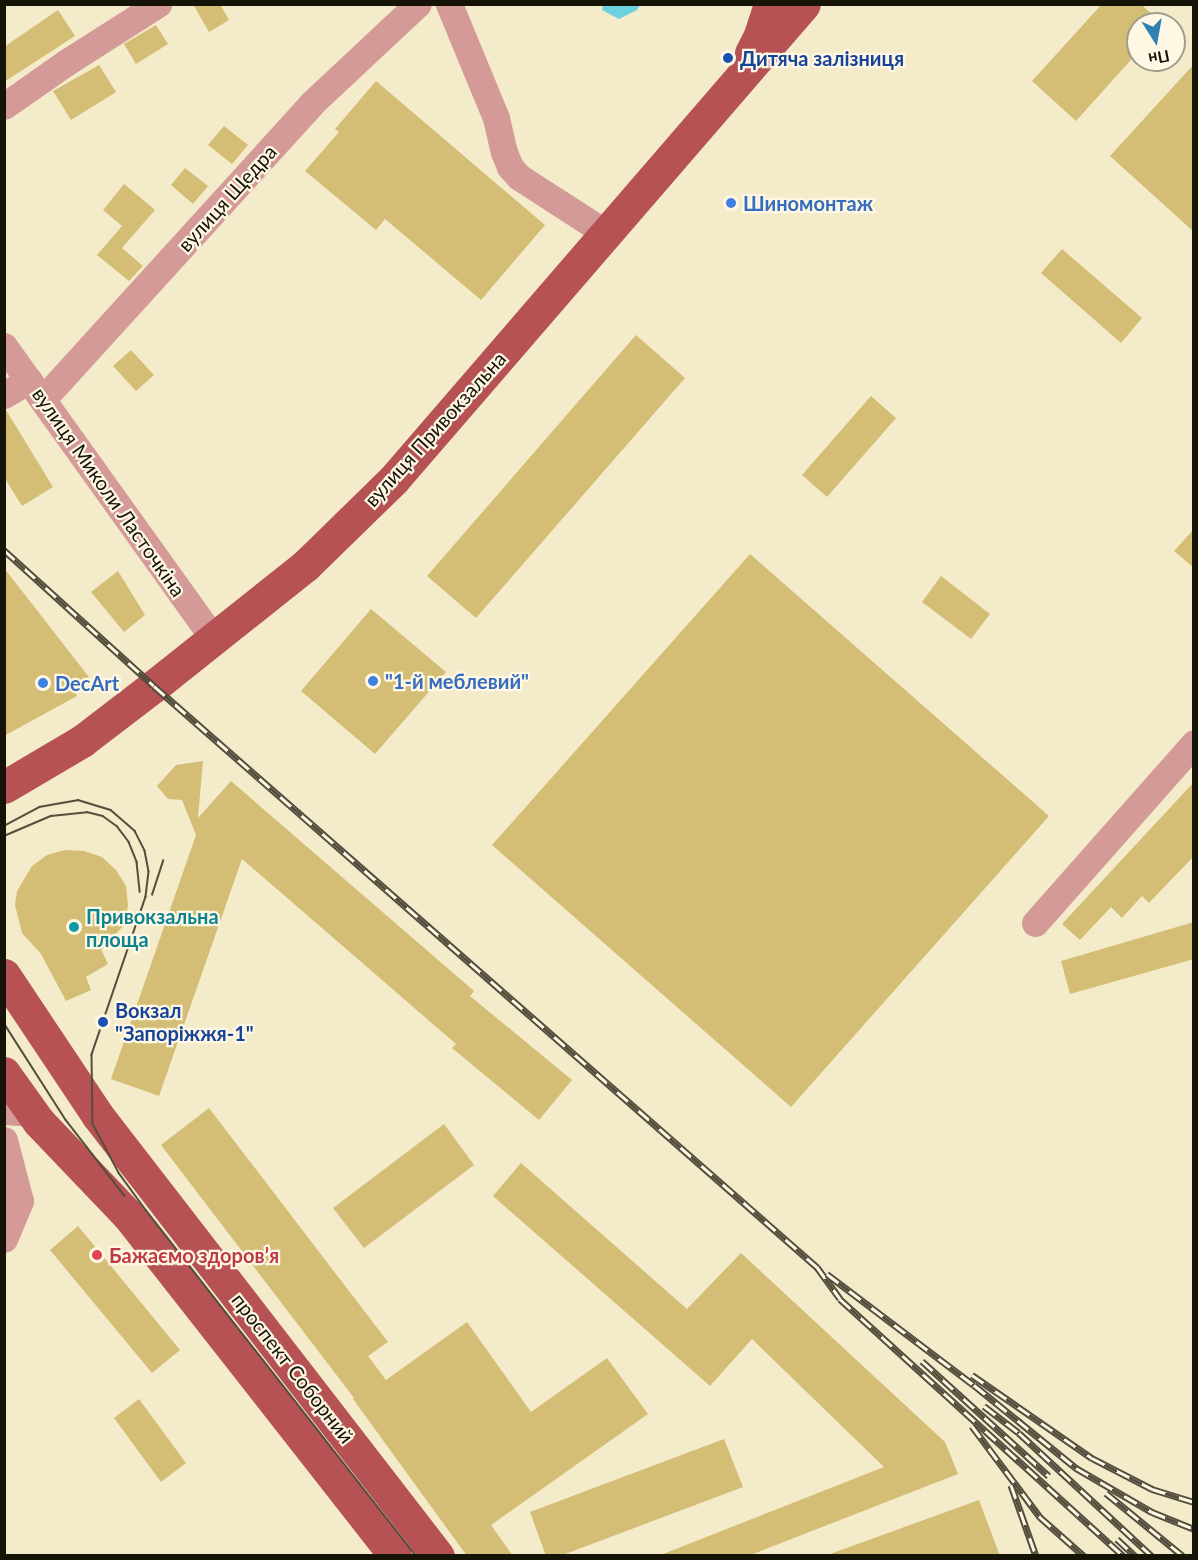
<!DOCTYPE html>
<meta charset="utf-8">
<style>
body{margin:0}
#map{position:relative;width:1198px;height:1560px;overflow:hidden;background:#f4ebcb;font-family:Lato,sans-serif}
div>[style]{position:absolute}
.water>*{inset:0;background:#6dd2e0}
.building>*{inset:0;background:#d4be75}
.minor>*{height:27px;margin:-13.5px;padding:0 13.5px;transform-origin:13.5px;border-radius:13.5px;background:#d49a98}
.major>*{height:33px;margin:-16.5px;padding:0 16.5px;transform-origin:16.5px;border-radius:16.5px;background:#b65154}
.tram>*{height:1.5px;margin:-0.75px;padding:0 0.75px;transform-origin:0.75px;border-radius:0.75px;background:#534e3d}
.rail>*{height:7px;margin-top:-3.5px;transform-origin:0;background:repeating-linear-gradient(90deg,#fef8e5 0 14px,#534e3d 0 28px);box-sizing:border-box;border-block:2px solid #534e3d}
.dots>*{width:16px;height:16px;translate:-50% -50%;box-sizing:border-box;border:3px solid #fef8e5;border-radius:50%}
span{translate:-50% -50%;white-space:nowrap;text-align:center;line-height:1.15;-webkit-text-stroke:4.5px #fef8e5;paint-order:stroke}
.transit-label{font-size:20px;color:#164399;font-weight:700}
.left{translate:0 -50%;text-align:left}
.street-label{font-size:20px;color:#161307}
.shop-label{font-size:20px;color:#366cbe;font-weight:700}
.culture-label{font-size:20px;color:#0d838f;font-weight:700}
.health-label{font-size:20px;color:#be3a42;font-weight:700}
.frame{position:absolute;inset:0;border:6px solid #161307;pointer-events:none}
.north{position:absolute;left:1126px;top:12px;width:60px;height:60px;box-sizing:border-box;background:#fef8e5;border:2px solid #a19c8c;border-radius:50%;rotate:169deg;font-size:16px;font-weight:700;line-height:24px;text-align:center;color:#161307}
.north::after{content:'';display:block;margin:auto;width:21px;height:27px;background:#2e81b1;clip-path:polygon(50% 0,100% 100%,50% 72%,0 100%)}
</style>
<div id="map">
<div class="water">
<i style="clip-path:polygon(603px 5px,603px 4px,640px 5px,637px 10px,619px 19px,602px 10px)"></i>
</div>
<div class="building">
<i style="clip-path:polygon(193px 4px,220px 4px,229px 20px,209px 32px)"></i>
<i style="clip-path:polygon(1102px 4px,1141px 4px,1162px 24px,1138px 24px,1138px 52px,1076px 121px,1032px 81px)"></i>
<i style="clip-path:polygon(58px 10px,75px 36px,4px 82px,4px 47px)"></i>
<i style="clip-path:polygon(156px 25px,168px 44px,136px 64px,124px 44px)"></i>
<i style="clip-path:polygon(1194px 64px,1194px 232px,1110px 156px)"></i>
<i style="clip-path:polygon(99px 65px,116px 92px,71px 120px,53px 91px)"></i>
<i style="clip-path:polygon(376px 81px,545px 225px,481px 300px,385px 219px,376px 230px,305px 171px,339px 132px,335px 129px)"></i>
<i style="clip-path:polygon(224px 126px,248px 145px,232px 164px,208px 145px)"></i>
<i style="clip-path:polygon(185px 168px,208px 186px,193px 204px,171px 185px)"></i>
<i style="clip-path:polygon(124px 184px,155px 210px,122px 248px,143px 266px,129px 281px,97px 255px,122px 226px,103px 210px)"></i>
<i style="clip-path:polygon(1062px 249px,1142px 318px,1121px 343px,1041px 273px)"></i>
<i style="clip-path:polygon(636px 335px,685px 378px,476px 618px,427px 576px)"></i>
<i style="clip-path:polygon(131px 350px,154px 375px,136px 391px,113px 366px)"></i>
<i style="clip-path:polygon(871px 396px,896px 418px,827px 497px,802px 475px)"></i>
<i style="clip-path:polygon(6px 410px,53px 487px,22px 506px,4px 477px)"></i>
<i style="clip-path:polygon(1194px 529px,1194px 568px,1174px 551px)"></i>
<i style="clip-path:polygon(750px 554px,1049px 816px,791px 1107px,492px 845px)"></i>
<i style="clip-path:polygon(4px 568px,89px 677px,73px 686px,77px 696px,4px 736px)"></i>
<i style="clip-path:polygon(118px 571px,145px 615px,124px 632px,91px 592px)"></i>
<i style="clip-path:polygon(941px 576px,990px 614px,971px 639px,922px 602px)"></i>
<i style="clip-path:polygon(371px 609px,446px 672px,375px 754px,301px 691px)"></i>
<i style="clip-path:polygon(203px 761px,198px 818px,231px 781px,474px 991px,470px 996px,572px 1080px,539px 1120px,452px 1048px,456px 1044px,242px 859px,159px 1096px,111px 1079px,196px 835px,182px 800px,168px 799px,157px 786px,176px 765px)"></i>
<i style="clip-path:polygon(1194px 782px,1194px 856px,1149px 903px,1142px 896px,1122px 918px,1111px 907px,1080px 940px,1062px 924px)"></i>
<i style="clip-path:polygon(65px 850px,84px 851px,102px 857px,116px 870px,126px 886px,128px 906px,124px 925px,114px 936px,116px 941px,101px 949px,108px 964px,86px 977px,91px 990px,66px 1001px,41px 954px,22px 933px,15px 905px,17px 891px,32px 866px,47px 855px)"></i>
<i style="clip-path:polygon(1194px 922px,1194px 959px,1070px 994px,1061px 961px)"></i>
<i style="clip-path:polygon(209px 1108px,388px 1342px,368px 1356px,386px 1380px,467px 1322px,531px 1412px,607px 1358px,648px 1414px,491px 1525px,513px 1556px,467px 1556px,353px 1399px,354px 1398px,161px 1145px)"></i>
<i style="clip-path:polygon(444px 1124px,474px 1165px,364px 1248px,333px 1208px)"></i>
<i style="clip-path:polygon(521px 1163px,687px 1309px,741px 1253px,945px 1442px,958px 1474px,748px 1556px,658px 1556px,884px 1467px,752px 1339px,710px 1386px,493px 1196px)"></i>
<i style="clip-path:polygon(78px 1226px,180px 1350px,152px 1373px,50px 1250px)"></i>
<i style="clip-path:polygon(139px 1399px,186px 1463px,161px 1482px,114px 1418px)"></i>
<i style="clip-path:polygon(724px 1439px,743px 1487px,560px 1556px,546px 1556px,530px 1512px)"></i>
<i style="clip-path:polygon(979px 1500px,1000px 1556px,830px 1556px,830px 1554px)"></i>
</div>
<div class="minor">
<i style="left:449px;top:4px;width:123px;rotate:67.6deg"></i>
<i style="left:496px;top:118px;width:35px;rotate:77deg"></i>
<i style="left:504px;top:152px;width:16px;rotate:68deg"></i>
<i style="left:510px;top:167px;width:13px;rotate:48deg"></i>
<i style="left:519px;top:177px;width:103px;rotate:32.8deg"></i>
<i style="left:4px;top:106px;width:77px;rotate:-34.9deg"></i>
<i style="left:67px;top:62px;width:108px;rotate:-32.5deg"></i>
<i style="left:4px;top:346px;width:359px;rotate:54.4deg"></i>
<i style="left:4px;top:395px;width:29px;rotate:-31deg"></i>
<i style="left:43px;top:399px;width:399px;rotate:-47.7deg"></i>
<i style="left:311px;top:104px;width:146px;rotate:-43.1deg"></i>
<i style="left:1035px;top:923px;width:240px;rotate:-48.5deg"></i>
<i style="left:4px;top:1111px;width:29px;rotate:4deg"></i>
<i style="left:4px;top:1140px;width:63px;rotate:75.3deg"></i>
<i style="left:20px;top:1201px;width:41px;rotate:112.8deg"></i>
</div>
<div class="major">
<i style="left:751px;top:53px;width:20px;rotate:-63deg"></i>
<i style="left:760px;top:35px;width:33px;rotate:-72deg"></i>
<i style="left:4px;top:787px;width:91px;rotate:-30.5deg"></i>
<i style="left:82px;top:741px;width:91px;rotate:-37.4deg"></i>
<i style="left:154px;top:686px;width:193px;rotate:-38.5deg"></i>
<i style="left:305px;top:566px;width:124px;rotate:-44.3deg"></i>
<i style="left:394px;top:479px;width:627px;rotate:-49.2deg"></i>
<i style="left:4px;top:975px;width:169px;rotate:56.3deg"></i>
<i style="left:98px;top:1116px;width:556px;rotate:52.31deg"></i>
<i style="left:4px;top:1073px;width:60px;rotate:54.5deg"></i>
<i style="left:39px;top:1122px;width:129px;rotate:46.3deg"></i>
<i style="left:128px;top:1215px;width:433px;rotate:51.9deg"></i>
</div>
<div class="tram">
<i style="left:4px;top:826px;width:40px;rotate:-28deg"></i>
<i style="left:39px;top:807px;width:40px;rotate:-10deg"></i>
<i style="left:78px;top:800px;width:34px;rotate:17deg"></i>
<i style="left:111px;top:810px;width:32px;rotate:41deg"></i>
<i style="left:135px;top:831px;width:22px;rotate:63deg"></i>
<i style="left:145px;top:851px;width:21px;rotate:79deg"></i>
<i style="left:149px;top:872px;width:25px;rotate:97deg"></i>
<i style="left:146px;top:897px;width:167px;rotate:108.9deg"></i>
<i style="left:92px;top:1055px;width:69px;rotate:89.2deg"></i>
<i style="left:93px;top:1124px;width:55px;rotate:62deg"></i>
<i style="left:119px;top:1173px;width:46px;rotate:53.9deg"></i>
<i style="left:146px;top:1210px;width:439px;rotate:52deg"></i>
<i style="left:4px;top:836px;width:51px;rotate:-23.1deg"></i>
<i style="left:51px;top:816px;width:36px;rotate:-6deg"></i>
<i style="left:87px;top:812px;width:16px;rotate:14deg"></i>
<i style="left:103px;top:816px;width:17px;rotate:36deg"></i>
<i style="left:117px;top:826px;width:20px;rotate:53deg"></i>
<i style="left:129px;top:842px;width:22px;rotate:68deg"></i>
<i style="left:137px;top:862px;width:30px;rotate:84deg"></i>
<i style="left:152px;top:895px;width:36px;rotate:-72deg"></i>
<i style="left:4px;top:1023px;width:115px;rotate:57.4deg"></i>
<i style="left:66px;top:1120px;width:96px;rotate:52.2deg"></i>
</div>
<div class="rail">
<i style="left:4px;top:550px;width:202px;rotate:42.2deg"></i>
<i style="left:154px;top:686px;width:882px;rotate:41.23deg"></i>
<i style="left:817px;top:1267px;width:39px;rotate:54deg"></i>
<i style="left:840px;top:1299px;width:382px;rotate:42.2deg"></i>
<i style="left:827px;top:1274px;width:184px;rotate:37.1deg"></i>
<i style="left:974px;top:1385px;width:132px;rotate:39.1deg"></i>
<i style="left:1076px;top:1468px;width:88px;rotate:30.1deg"></i>
<i style="left:1152px;top:1512px;width:45px;rotate:22deg"></i>
<i style="left:922px;top:1361px;width:171px;rotate:42.2deg"></i>
<i style="left:972px;top:1375px;width:146px;rotate:34.7deg"></i>
<i style="left:1092px;top:1458px;width:68px;rotate:27.3deg"></i>
<i style="left:1152px;top:1489px;width:44px;rotate:17.2deg"></i>
<i style="left:984px;top:1406px;width:44px;rotate:37.6deg"></i>
<i style="left:1019px;top:1433px;width:181px;rotate:42.8deg"></i>
<i style="left:972px;top:1426px;width:114px;rotate:53.2deg"></i>
<i style="left:1040px;top:1517px;width:59px;rotate:41.6deg"></i>
<i style="left:1011px;top:1485px;width:75px;rotate:70.6deg"></i>
<i style="left:1106px;top:1493px;width:99px;rotate:39.3deg"></i>
<i style="left:1117px;top:1539px;width:25px;rotate:43deg"></i>
</div>
<div class="dots">
<i style="left:728px;top:58px;background:#1a4fb4"></i>
<i style="left:731px;top:203px;background:#3f7fe0"></i>
<i style="left:373px;top:681px;background:#3f7fe0"></i>
<i style="left:43px;top:683px;background:#3f7fe0"></i>
<i style="left:74px;top:927px;background:#0f9aa8"></i>
<i style="left:103px;top:1022px;background:#1a4fb4"></i>
<i style="left:97px;top:1255px;background:#e0444e"></i>
</div>
<div class="transit-label">
<span class="left" style="left:740px;top:58px">Дитяча залізниця</span>
<span class="left" style="left:115px;top:1022px">Вокзал<br>"Запоріжжя-1"</span>
</div>
<div class="street-label">
<span style="left:227px;top:198px;rotate:-48deg">вулиця Щедра</span>
<span style="left:435px;top:429px;rotate:-48deg">вулиця Привокзальна</span>
<span style="left:109px;top:492px;rotate:55deg">вулиця Миколи Ласточкіна</span>
<span style="left:293px;top:1368px;rotate:52deg">проспект Соборний</span>
</div>
<div class="shop-label">
<span class="left" style="left:743px;top:203px">Шиномонтаж</span>
<span class="left" style="left:385px;top:681px">"1-й меблевий"</span>
<span class="left" style="left:55px;top:683px">DecArt</span>
</div>
<div class="culture-label">
<span class="left" style="left:86px;top:928px">Привокзальна<br>площа</span>
</div>
<div class="health-label">
<span class="left" style="left:109px;top:1255px">Бажаємо здоровʼя</span>
</div>
<div class="frame"></div>
<div class="north">Пн</div>
</div>
